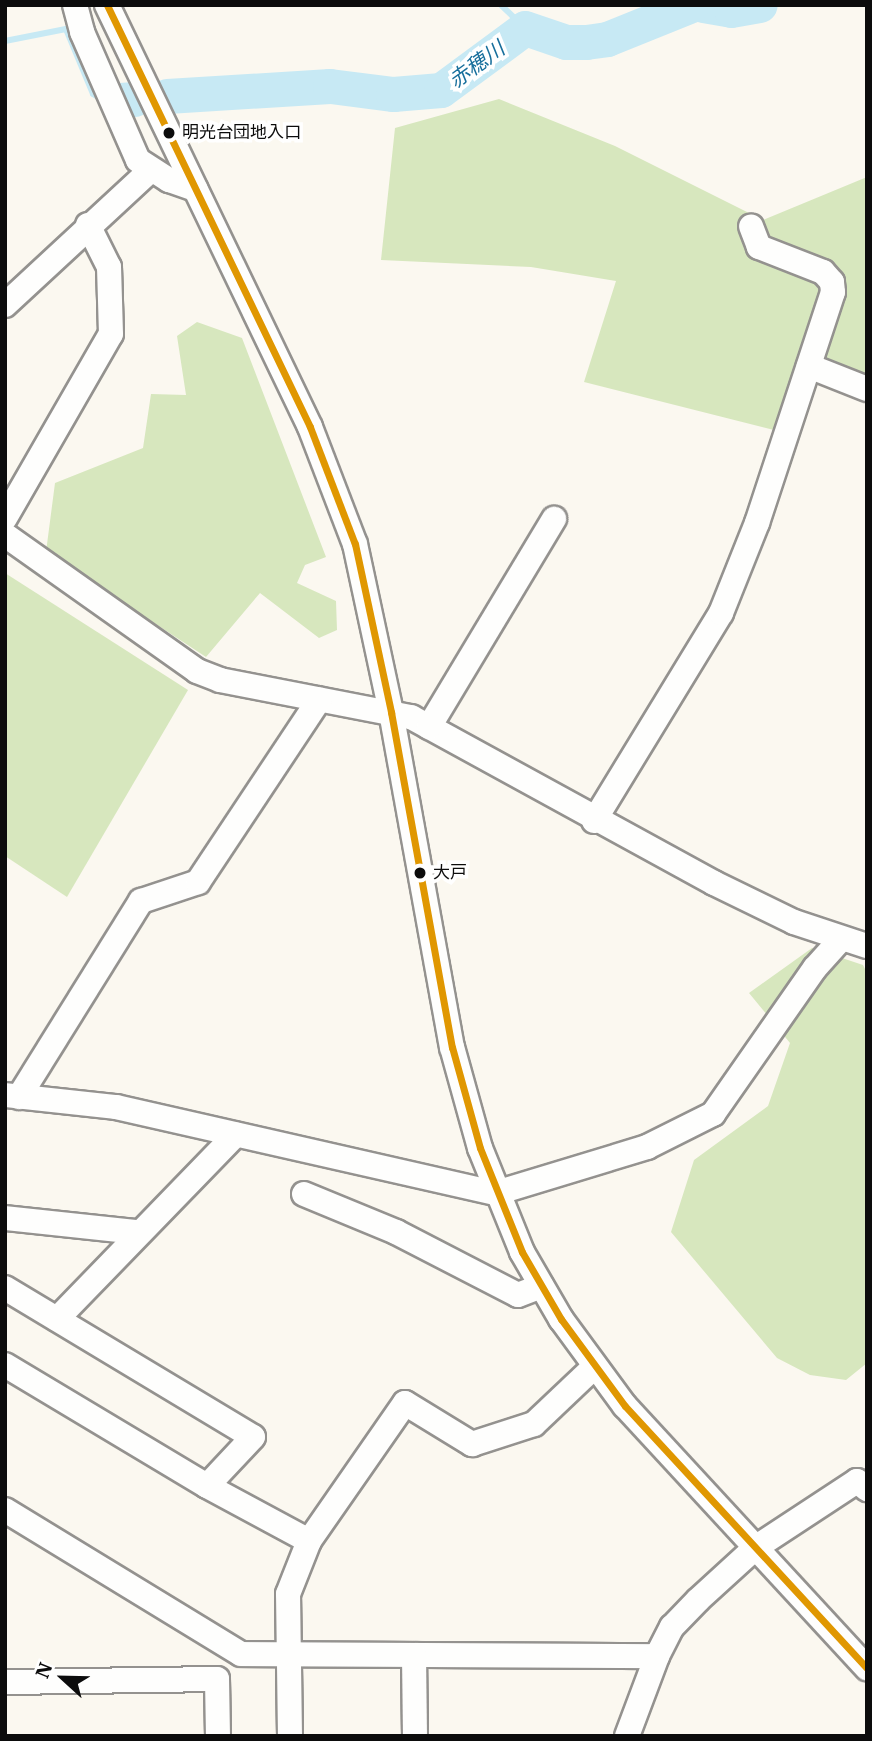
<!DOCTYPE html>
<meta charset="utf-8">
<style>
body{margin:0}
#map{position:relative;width:872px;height:1741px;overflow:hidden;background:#fbf8f0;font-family:"IBM Plex Serif","Noto Sans JP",serif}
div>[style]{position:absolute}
.forest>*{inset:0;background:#d7e7be}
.stream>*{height:6px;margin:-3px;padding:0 3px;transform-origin:3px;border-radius:3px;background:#c7e9f4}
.river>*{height:35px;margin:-17.5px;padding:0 17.5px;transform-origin:17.5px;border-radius:17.5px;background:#c7e9f4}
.roads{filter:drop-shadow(2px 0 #94928f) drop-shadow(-2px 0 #94928f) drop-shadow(0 2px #94928f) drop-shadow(0 -2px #94928f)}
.minor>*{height:24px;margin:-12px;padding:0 12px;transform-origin:12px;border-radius:12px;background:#fefefd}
.bus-1>*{height:7px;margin:-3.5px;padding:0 3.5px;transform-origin:3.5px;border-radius:3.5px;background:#e09701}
.dots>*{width:19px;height:19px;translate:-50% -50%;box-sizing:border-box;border:4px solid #fff;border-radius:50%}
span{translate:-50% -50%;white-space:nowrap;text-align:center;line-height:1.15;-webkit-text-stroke:7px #fff;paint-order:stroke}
.bus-label{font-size:17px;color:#0c0c0c}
.left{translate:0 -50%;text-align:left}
.water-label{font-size:21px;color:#186f9c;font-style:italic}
.frame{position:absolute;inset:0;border:7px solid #0c0c0c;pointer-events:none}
.north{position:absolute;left:28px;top:1643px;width:70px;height:70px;-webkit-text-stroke:5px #fff;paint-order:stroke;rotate:292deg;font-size:19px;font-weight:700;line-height:28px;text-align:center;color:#0c0c0c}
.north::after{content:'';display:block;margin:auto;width:24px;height:32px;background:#0c0c0c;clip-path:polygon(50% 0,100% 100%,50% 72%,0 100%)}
</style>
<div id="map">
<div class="forest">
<i style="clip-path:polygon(499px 99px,615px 146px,763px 220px,867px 177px,867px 382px,803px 357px,778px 431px,584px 382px,616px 281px,531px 267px,381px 260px,395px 128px)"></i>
<i style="clip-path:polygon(197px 322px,242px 338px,326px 557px,305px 565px,297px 583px,336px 601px,337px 630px,319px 638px,260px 593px,206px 657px,46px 552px,55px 483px,143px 448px,151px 394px,186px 395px,177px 336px)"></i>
<i style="clip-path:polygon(5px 573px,188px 690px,67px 897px,5px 856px)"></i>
<i style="clip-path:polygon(812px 948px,863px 965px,867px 973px,867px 1363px,846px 1380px,810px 1375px,777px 1358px,671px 1232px,694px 1160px,768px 1106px,790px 1043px,749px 993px)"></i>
</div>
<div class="stream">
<i style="left:501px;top:5px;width:33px;rotate:44deg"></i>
<i style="left:5px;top:41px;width:62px;rotate:-11.1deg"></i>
<i style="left:66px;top:29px;width:70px;rotate:67.4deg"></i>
<i style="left:93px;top:94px;width:12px;rotate:31deg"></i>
</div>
<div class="river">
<i style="left:703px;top:5px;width:28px;rotate:10deg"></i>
<i style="left:731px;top:10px;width:29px;rotate:-10deg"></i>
<i style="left:167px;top:96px;width:163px;rotate:-3.5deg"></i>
<i style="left:330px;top:86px;width:64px;rotate:7.2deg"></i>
<i style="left:393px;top:94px;width:48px;rotate:-4.8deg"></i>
<i style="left:441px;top:90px;width:104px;rotate:-36.4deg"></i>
<i style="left:525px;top:28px;width:43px;rotate:18.9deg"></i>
<i style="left:566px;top:42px;width:20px"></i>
<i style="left:586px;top:42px;width:21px;rotate:-8deg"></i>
<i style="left:607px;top:39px;width:91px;rotate:-22deg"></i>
<i style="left:120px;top:100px;width:14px;rotate:-4deg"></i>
</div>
<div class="roads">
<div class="minor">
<i style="left:75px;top:5px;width:28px;rotate:75deg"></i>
<i style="left:82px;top:32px;width:140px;rotate:66.4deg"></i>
<i style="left:138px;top:160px;width:37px;rotate:33deg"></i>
<i style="left:169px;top:180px;width:28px;rotate:19deg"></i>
<i style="left:107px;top:5px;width:468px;rotate:64.3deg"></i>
<i style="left:310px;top:427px;width:125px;rotate:69deg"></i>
<i style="left:355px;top:544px;width:172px;rotate:77.9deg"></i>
<i style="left:391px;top:712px;width:341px;rotate:79.7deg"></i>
<i style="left:452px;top:1047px;width:105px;rotate:74.5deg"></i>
<i style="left:480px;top:1148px;width:112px;rotate:68deg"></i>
<i style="left:522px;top:1252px;width:78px;rotate:59.8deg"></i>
<i style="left:561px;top:1319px;width:108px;rotate:53.7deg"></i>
<i style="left:625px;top:1406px;width:357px;rotate:47.3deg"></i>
<i style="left:5px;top:305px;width:199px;rotate:-42.8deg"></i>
<i style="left:809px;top:366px;width:62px;rotate:21.6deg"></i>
<i style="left:5px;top:518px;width:212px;rotate:-60.1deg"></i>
<i style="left:111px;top:334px;width:67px;rotate:-91.7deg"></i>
<i style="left:109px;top:267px;width:47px;rotate:-116.6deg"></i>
<i style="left:5px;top:535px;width:235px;rotate:35.3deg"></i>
<i style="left:197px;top:671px;width:25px;rotate:21deg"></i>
<i style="left:220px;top:680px;width:195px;rotate:11deg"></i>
<i style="left:411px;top:717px;width:345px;rotate:28.7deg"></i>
<i style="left:714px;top:883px;width:89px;rotate:26deg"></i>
<i style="left:794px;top:922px;width:77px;rotate:18.2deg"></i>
<i style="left:429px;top:727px;width:243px;rotate:-59deg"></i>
<i style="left:594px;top:821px;width:244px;rotate:-58.6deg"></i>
<i style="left:721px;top:613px;width:97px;rotate:-68.2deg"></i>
<i style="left:757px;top:523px;width:243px;rotate:-71.8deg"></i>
<i style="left:833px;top:292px;width:10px;rotate:-96deg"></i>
<i style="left:832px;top:282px;width:13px;rotate:-132deg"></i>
<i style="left:823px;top:272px;width:69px;rotate:-158.7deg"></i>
<i style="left:759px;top:247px;width:22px;rotate:-111deg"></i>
<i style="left:5px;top:1095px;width:112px;rotate:6.2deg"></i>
<i style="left:116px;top:1107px;width:390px;rotate:12.8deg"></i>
<i style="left:496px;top:1193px;width:158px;rotate:-16.9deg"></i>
<i style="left:647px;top:1147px;width:74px;rotate:-26.6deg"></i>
<i style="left:713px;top:1114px;width:178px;rotate:-55.1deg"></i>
<i style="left:815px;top:968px;width:39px;rotate:-48deg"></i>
<i style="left:19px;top:1097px;width:231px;rotate:-58.1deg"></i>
<i style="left:141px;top:901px;width:60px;rotate:-18.4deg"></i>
<i style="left:198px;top:882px;width:219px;rotate:-56.4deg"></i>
<i style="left:304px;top:1194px;width:100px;rotate:22.4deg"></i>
<i style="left:396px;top:1232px;width:137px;rotate:27.3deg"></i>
<i style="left:518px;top:1295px;width:25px;rotate:-21deg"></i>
<i style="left:5px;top:1218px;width:133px;rotate:6.1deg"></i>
<i style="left:5px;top:1288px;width:289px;rotate:31deg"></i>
<i style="left:253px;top:1437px;width:67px;rotate:133.2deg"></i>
<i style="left:57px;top:1319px;width:257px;rotate:-45.9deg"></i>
<i style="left:5px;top:1365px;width:235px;rotate:30.9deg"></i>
<i style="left:207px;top:1486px;width:116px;rotate:28.3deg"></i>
<i style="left:5px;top:1510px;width:276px;rotate:31.4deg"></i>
<i style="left:241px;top:1654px;width:416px;rotate:0.3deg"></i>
<i style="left:414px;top:1655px;width:81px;rotate:89.3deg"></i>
<i style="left:5px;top:1682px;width:212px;rotate:-0.8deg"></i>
<i style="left:217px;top:1679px;width:57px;rotate:89deg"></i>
<i style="left:290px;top:1736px;width:142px;rotate:-90.8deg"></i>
<i style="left:288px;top:1594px;width:57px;rotate:-68.4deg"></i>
<i style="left:309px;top:1541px;width:168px;rotate:-55.2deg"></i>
<i style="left:405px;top:1403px;width:79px;rotate:31.5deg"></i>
<i style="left:472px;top:1444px;width:65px;rotate:-17.9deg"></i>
<i style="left:534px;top:1424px;width:83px;rotate:-43.5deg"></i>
<i style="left:627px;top:1736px;width:85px;rotate:-69.4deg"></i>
<i style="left:657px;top:1656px;width:33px;rotate:-63deg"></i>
<i style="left:672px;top:1627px;width:37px;rotate:-46deg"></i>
<i style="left:698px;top:1600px;width:77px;rotate:-42.4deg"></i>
<i style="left:755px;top:1548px;width:122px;rotate:-33.3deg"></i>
<i style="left:857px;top:1481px;width:13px;rotate:39deg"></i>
</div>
</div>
<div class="bus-1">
<i style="left:107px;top:5px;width:468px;rotate:64.3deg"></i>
<i style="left:310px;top:427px;width:125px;rotate:69deg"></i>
<i style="left:355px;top:544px;width:172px;rotate:77.9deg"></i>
<i style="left:391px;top:712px;width:341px;rotate:79.7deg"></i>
<i style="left:452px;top:1047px;width:105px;rotate:74.5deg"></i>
<i style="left:480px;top:1148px;width:112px;rotate:68deg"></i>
<i style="left:522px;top:1252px;width:78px;rotate:59.8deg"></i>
<i style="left:561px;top:1319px;width:108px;rotate:53.7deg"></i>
<i style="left:625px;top:1406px;width:357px;rotate:47.3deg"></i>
</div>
<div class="dots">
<i style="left:169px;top:133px;background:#0c0c0c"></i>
<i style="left:420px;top:873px;background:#0c0c0c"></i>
</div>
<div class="bus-label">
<span class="left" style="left:182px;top:133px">明光台団地入口</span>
<span class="left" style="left:433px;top:873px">大戸</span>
</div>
<div class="water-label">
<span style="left:476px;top:64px;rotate:-36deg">赤穂川</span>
</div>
<div class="frame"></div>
<div class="north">N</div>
</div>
